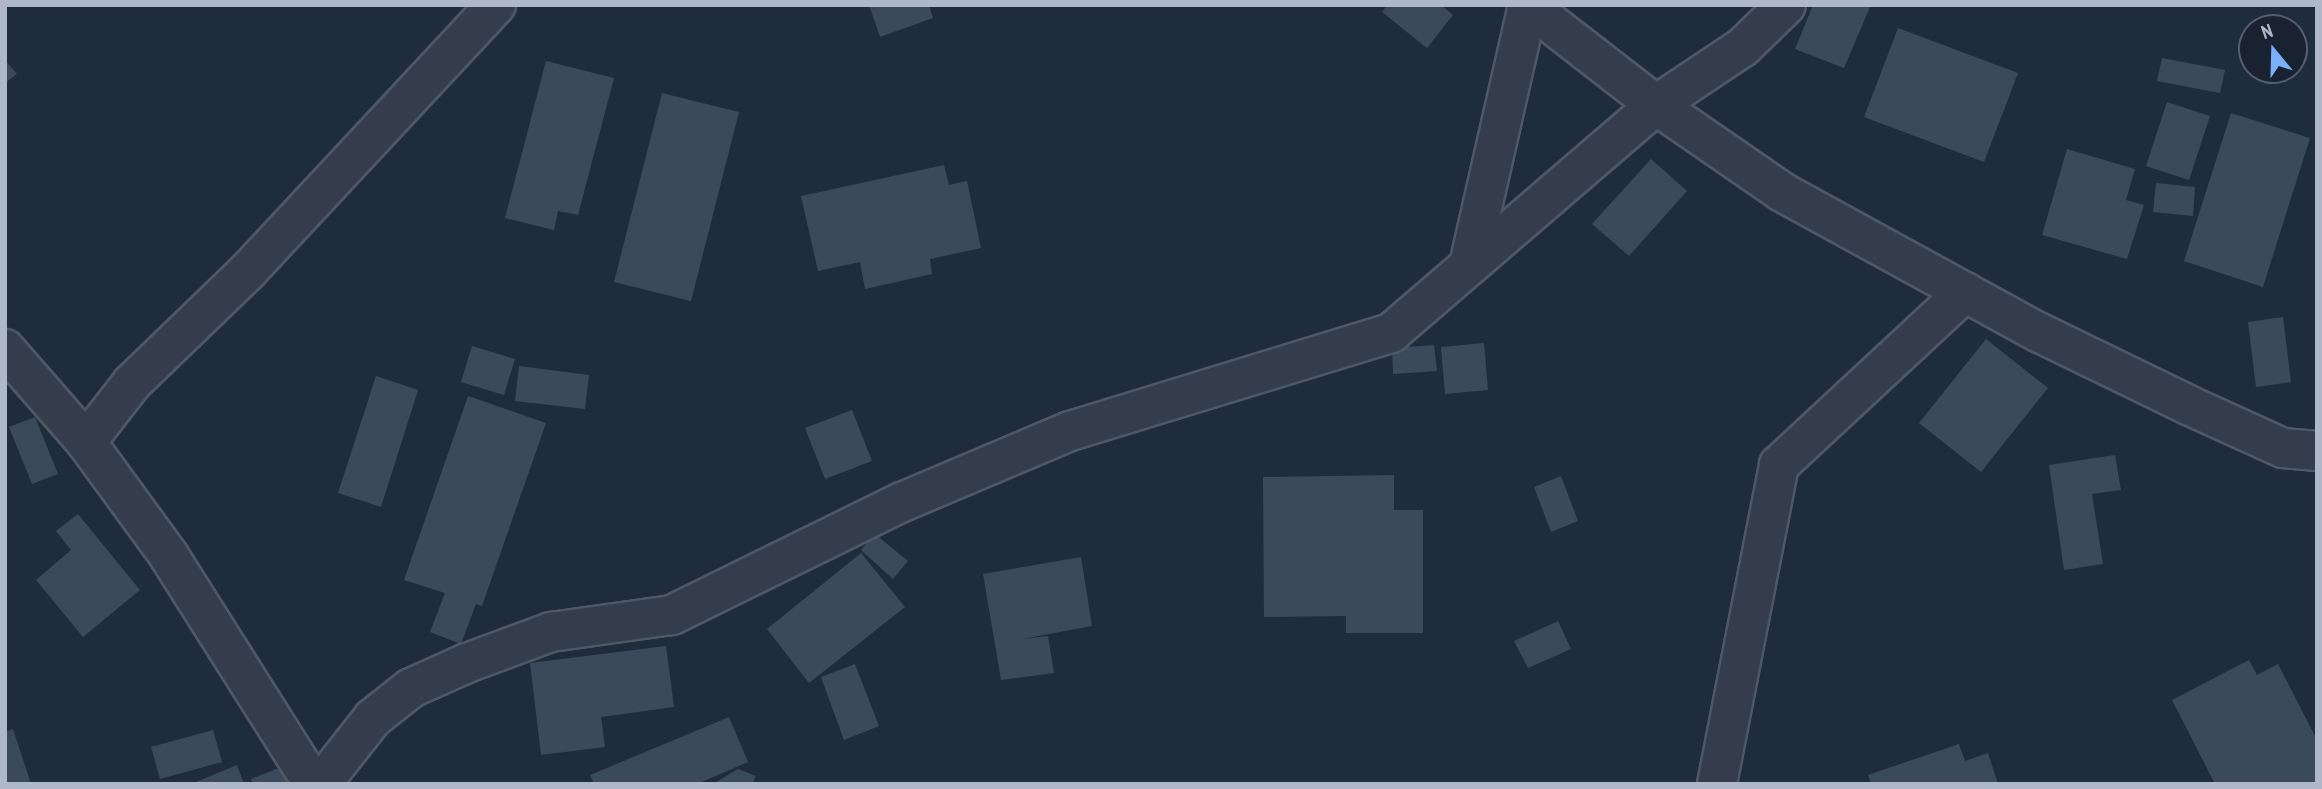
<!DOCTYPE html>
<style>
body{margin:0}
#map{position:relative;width:2322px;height:789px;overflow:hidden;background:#1f2c3b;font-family:"PT Sans Narrow",sans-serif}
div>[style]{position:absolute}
.building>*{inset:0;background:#3b4a5b}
.roads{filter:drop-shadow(2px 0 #4e5866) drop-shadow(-2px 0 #4e5866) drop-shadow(0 2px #4e5866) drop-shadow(0 -2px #4e5866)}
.street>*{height:38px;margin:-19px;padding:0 19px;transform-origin:19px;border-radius:19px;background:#333d4b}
span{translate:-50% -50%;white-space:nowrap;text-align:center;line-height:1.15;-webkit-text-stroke:5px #182230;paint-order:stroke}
.frame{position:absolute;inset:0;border:7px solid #aeb8c8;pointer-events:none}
.north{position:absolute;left:2238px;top:14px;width:70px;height:70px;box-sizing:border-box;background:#182230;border:2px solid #545e6d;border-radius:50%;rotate:341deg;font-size:19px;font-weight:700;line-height:28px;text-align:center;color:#aeb8c8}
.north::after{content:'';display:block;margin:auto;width:24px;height:32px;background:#7bb0ff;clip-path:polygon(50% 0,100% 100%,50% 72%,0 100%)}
</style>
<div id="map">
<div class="building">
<i style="clip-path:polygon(869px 5px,929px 5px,933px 18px,880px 37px)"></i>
<i style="clip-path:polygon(1388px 5px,1441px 5px,1453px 15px,1427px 48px,1382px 12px)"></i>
<i style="clip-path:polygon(1813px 5px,1870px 7px,1844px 68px,1795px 49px)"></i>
<i style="clip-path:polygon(1898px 28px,2018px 73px,1984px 162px,1864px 117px)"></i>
<i style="clip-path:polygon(2162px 58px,2225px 70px,2220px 93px,2157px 81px)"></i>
<i style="clip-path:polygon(5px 60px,17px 74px,5px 83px)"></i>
<i style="clip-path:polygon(546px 61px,614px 78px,578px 215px,558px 211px,554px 230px,505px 218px)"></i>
<i style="clip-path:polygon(662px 93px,739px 112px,691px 301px,614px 282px)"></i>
<i style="clip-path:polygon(2167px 102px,2210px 116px,2189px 180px,2146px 166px)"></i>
<i style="clip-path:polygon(2231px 113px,2310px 138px,2263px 287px,2184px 261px)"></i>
<i style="clip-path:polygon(2067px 149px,2135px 169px,2126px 200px,2144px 205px,2127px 259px,2042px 235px)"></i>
<i style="clip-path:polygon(1651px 159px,1687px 191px,1629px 256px,1592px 224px)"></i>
<i style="clip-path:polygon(944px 165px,949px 185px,967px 181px,981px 248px,930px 259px,932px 274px,865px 289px,860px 262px,818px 271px,801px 196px)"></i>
<i style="clip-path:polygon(2156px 183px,2195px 187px,2193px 216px,2153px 212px)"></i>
<i style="clip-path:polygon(2283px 317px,2291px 382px,2256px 387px,2248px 322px)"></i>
<i style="clip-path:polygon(1986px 339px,2048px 388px,1981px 472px,1919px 423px)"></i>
<i style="clip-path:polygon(1484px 343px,1488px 390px,1445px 394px,1441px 347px)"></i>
<i style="clip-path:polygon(1434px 345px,1437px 371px,1393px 374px,1392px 348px)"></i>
<i style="clip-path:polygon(472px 346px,515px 359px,504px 395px,461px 382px)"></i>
<i style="clip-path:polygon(519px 366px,589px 375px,585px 409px,515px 401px)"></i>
<i style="clip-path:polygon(376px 376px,418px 390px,381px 507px,338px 493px)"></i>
<i style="clip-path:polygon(468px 396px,546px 423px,482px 606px,476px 604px,461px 644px,430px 632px,445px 593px,404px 580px)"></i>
<i style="clip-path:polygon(852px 410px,872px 461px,825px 479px,805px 428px)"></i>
<i style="clip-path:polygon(35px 417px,58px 474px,32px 484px,9px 427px)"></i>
<i style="clip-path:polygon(2115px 455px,2121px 490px,2092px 494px,2103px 564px,2064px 570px,2049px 465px)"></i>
<i style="clip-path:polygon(1394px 475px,1394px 510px,1423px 510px,1423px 633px,1346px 633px,1346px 616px,1264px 617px,1263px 477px)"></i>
<i style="clip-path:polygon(1561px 476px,1578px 521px,1551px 532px,1534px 487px)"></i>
<i style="clip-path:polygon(78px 514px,140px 590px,83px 637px,36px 580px,71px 550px,56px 531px)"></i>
<i style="clip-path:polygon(875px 534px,908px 561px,893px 579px,861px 550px)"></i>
<i style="clip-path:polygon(861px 553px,905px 607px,809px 683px,767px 629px)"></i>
<i style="clip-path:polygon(1081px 557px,1092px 626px,1022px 639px,1048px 636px,1054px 673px,1001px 680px,983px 574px)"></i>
<i style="clip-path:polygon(1558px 621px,1571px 649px,1528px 668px,1514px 641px)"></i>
<i style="clip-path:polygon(666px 646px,674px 707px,601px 717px,605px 747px,541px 755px,530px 663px)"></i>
<i style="clip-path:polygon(2249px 660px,2257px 675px,2278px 664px,2317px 740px,2317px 784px,2215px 784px,2172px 700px)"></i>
<i style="clip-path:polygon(855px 664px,879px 726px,844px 740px,821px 677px)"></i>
<i style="clip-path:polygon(729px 717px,748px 762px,697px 784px,594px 784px,590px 775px)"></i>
<i style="clip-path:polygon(13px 729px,31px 784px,5px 784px,5px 732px)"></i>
<i style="clip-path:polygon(213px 730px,222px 762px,160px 779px,151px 747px)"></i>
<i style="clip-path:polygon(1959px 744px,1965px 761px,1988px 753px,1998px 784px,1871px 784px,1868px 775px)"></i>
<i style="clip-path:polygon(237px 765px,244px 784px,191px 784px)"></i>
<i style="clip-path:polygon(284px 766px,291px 784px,253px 784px,251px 779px)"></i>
<i style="clip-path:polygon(738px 769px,756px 776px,752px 784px,713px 784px)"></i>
</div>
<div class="roads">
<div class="street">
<i style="left:1527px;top:5px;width:163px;rotate:37.8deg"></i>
<i style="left:1656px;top:105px;width:153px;rotate:34.6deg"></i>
<i style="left:1782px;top:192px;width:294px;rotate:28.7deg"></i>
<i style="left:2040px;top:333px;width:165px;rotate:25.9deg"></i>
<i style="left:2188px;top:405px;width:104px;rotate:24.4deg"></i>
<i style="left:2283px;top:448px;width:34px;rotate:5deg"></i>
<i style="left:1469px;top:265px;width:266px;rotate:-77.2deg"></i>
<i style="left:5px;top:349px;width:123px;rotate:48.9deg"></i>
<i style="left:86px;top:442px;width:141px;rotate:53.9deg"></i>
<i style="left:169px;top:556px;width:270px;rotate:57.7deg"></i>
<i style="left:86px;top:442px;width:75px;rotate:-52.1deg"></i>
<i style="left:132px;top:383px;width:160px;rotate:-44deg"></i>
<i style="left:247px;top:272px;width:365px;rotate:-47deg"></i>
<i style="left:321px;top:784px;width:84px;rotate:-51.8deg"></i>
<i style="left:373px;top:718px;width:48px;rotate:-38.3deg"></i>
<i style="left:411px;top:688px;width:61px;rotate:-24.1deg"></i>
<i style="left:467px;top:663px;width:90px;rotate:-20.3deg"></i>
<i style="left:551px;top:632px;width:122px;rotate:-8deg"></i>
<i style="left:672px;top:615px;width:256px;rotate:-26.2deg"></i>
<i style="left:902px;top:502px;width:182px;rotate:-22.9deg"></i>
<i style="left:1070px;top:431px;width:336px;rotate:-17deg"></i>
<i style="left:1391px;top:333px;width:350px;rotate:-40.7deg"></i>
<i style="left:1656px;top:105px;width:105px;rotate:-33.7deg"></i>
<i style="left:1743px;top:47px;width:60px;rotate:-44.3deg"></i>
<i style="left:1717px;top:784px;width:325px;rotate:-79deg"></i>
<i style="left:1779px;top:465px;width:254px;rotate:-42.9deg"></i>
</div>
</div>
<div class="frame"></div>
<div class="north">N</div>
</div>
